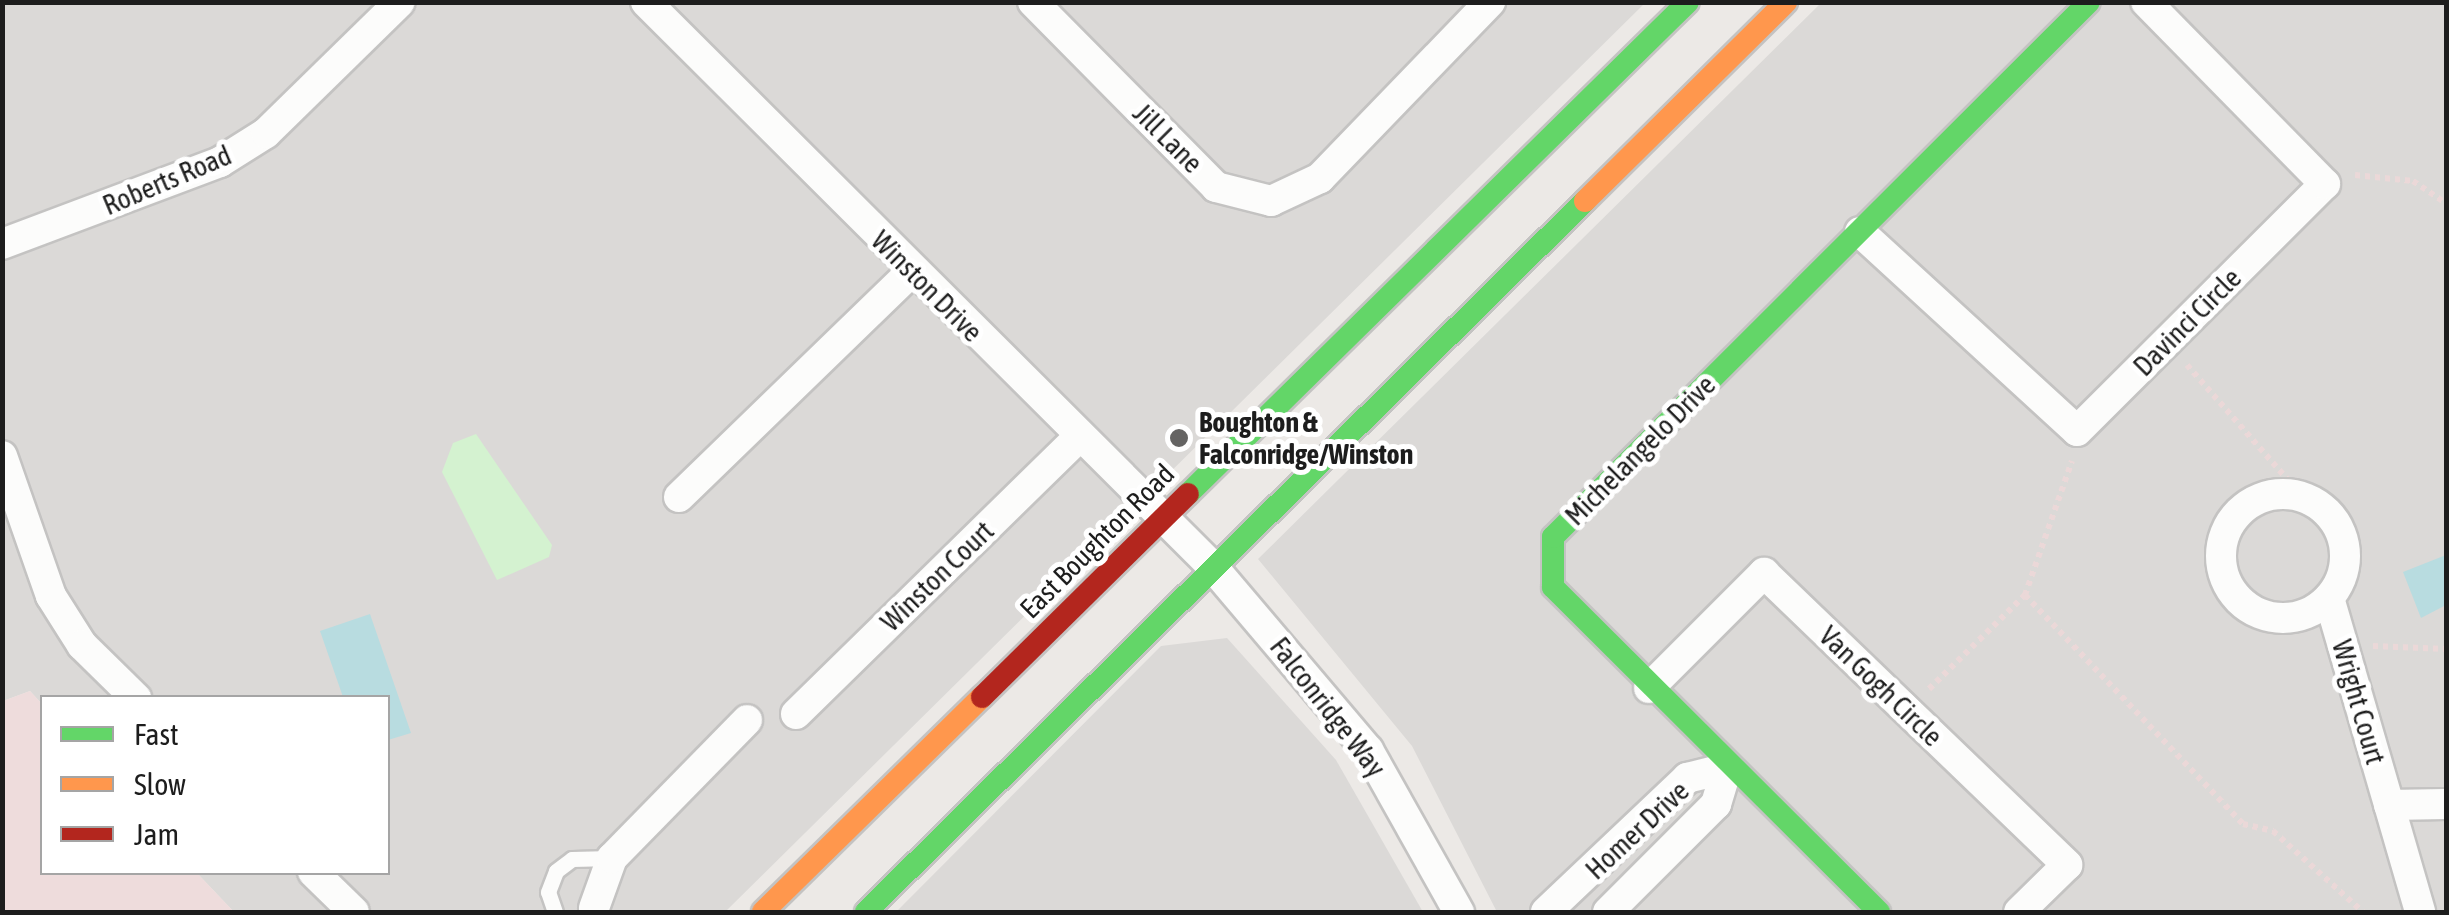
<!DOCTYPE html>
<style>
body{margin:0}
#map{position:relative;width:2449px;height:915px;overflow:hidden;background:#ece9e6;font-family:"Asap Condensed",sans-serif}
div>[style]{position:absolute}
.residential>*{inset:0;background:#dbd9d7}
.commercial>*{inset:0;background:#eedcdc}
.park>*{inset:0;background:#d4f2d0}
.water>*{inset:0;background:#b8dce0}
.path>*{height:6px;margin-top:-3px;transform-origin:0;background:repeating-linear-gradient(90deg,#ebd8d8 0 5px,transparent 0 10px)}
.roads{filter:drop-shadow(2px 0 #c4c3c2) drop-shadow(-2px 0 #c4c3c2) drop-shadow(0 2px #c4c3c2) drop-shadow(0 -2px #c4c3c2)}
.lane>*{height:15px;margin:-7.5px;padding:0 7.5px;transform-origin:7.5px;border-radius:7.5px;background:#fcfcfb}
.street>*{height:30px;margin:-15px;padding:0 15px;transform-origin:15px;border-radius:15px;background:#fcfcfb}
.street>.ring{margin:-15px;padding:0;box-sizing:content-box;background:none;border:30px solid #fcfcfb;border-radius:50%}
.fast>*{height:22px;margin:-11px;padding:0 11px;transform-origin:11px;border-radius:11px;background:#63d668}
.slow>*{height:22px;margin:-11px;padding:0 11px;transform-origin:11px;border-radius:11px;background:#ff974d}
.jam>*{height:22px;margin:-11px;padding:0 11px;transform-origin:11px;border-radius:11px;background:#b3261e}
.dots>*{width:28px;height:28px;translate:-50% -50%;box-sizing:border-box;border:5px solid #fff;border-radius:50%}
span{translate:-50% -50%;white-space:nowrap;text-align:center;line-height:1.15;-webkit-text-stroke:10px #fff;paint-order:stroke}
.street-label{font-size:28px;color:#1d1d1d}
.poi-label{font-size:28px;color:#1d1d1d;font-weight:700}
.left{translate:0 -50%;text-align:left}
.frame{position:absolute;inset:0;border:5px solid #1d1d1d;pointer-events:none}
.legend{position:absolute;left:40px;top:695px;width:350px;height:180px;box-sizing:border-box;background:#fff;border:2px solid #a5a5a5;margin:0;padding:12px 18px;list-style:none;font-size:30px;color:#1d1d1d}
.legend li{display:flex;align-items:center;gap:20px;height:50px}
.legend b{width:50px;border:2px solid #a5a5a5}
</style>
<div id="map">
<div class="residential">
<i style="clip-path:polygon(3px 3px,1645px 3px,725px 912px,234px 912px,197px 873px,388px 872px,388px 698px,42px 704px,30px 691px,3px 701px)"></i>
<i style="clip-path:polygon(1821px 3px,2446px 3px,2446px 912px,1497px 912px,1412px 746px,1258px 559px)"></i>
<i style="clip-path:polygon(1227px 638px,1336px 760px,1423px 912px,896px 912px,1161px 646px)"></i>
</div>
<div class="commercial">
<i style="clip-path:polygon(30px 691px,42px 704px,42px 872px,197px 873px,234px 912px,3px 912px,3px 701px)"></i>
</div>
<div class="park">
<i style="clip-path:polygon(476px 434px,552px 545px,549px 557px,497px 580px,442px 472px,453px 443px)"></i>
</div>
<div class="water">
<i style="clip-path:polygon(2446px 555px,2446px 605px,2421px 618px,2403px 572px)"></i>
<i style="clip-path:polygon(370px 614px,411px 733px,388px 740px,388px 698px,343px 697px,320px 631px)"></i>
</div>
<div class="path">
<i style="left:2355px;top:175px;width:58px;rotate:5.9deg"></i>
<i style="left:2413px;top:181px;width:40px;rotate:34deg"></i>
<i style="left:2187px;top:365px;width:176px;rotate:48.7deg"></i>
<i style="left:2025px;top:595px;width:142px;rotate:-70.7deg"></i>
<i style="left:2373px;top:646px;width:73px;rotate:2.4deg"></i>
<i style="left:1929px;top:689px;width:134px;rotate:-44.4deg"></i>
<i style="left:2025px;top:595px;width:316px;rotate:46.4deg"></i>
<i style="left:2243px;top:824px;width:31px;rotate:13deg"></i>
<i style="left:2273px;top:831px;width:121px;rotate:42deg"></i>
</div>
<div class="roads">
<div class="lane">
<i style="left:555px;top:912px;width:21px;rotate:-109deg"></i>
<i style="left:548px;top:892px;width:22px;rotate:-69deg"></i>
<i style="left:556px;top:871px;width:20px;rotate:-37deg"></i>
<i style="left:572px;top:859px;width:40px;rotate:-1.4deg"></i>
</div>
<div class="street">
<i style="left:646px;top:2px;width:798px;rotate:44.9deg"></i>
<i style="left:1211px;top:565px;width:243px;rotate:49.7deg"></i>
<i style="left:1368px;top:750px;width:186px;rotate:60.7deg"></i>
<i style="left:1033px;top:2px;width:260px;rotate:45.3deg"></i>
<i style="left:1216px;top:187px;width:57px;rotate:14.3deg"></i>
<i style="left:1271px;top:201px;width:54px;rotate:-25.1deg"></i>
<i style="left:1320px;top:178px;width:245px;rotate:-46deg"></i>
<i style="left:1860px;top:232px;width:294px;rotate:42.5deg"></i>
<i style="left:2077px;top:431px;width:350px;rotate:-44.9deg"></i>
<i style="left:2325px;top:184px;width:255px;rotate:-134.5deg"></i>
<i style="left:2px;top:244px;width:233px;rotate:-20.6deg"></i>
<i style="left:220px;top:162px;width:54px;rotate:-32.2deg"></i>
<i style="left:266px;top:133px;width:187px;rotate:-44.4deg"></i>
<i style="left:2px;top:456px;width:148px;rotate:70.7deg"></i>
<i style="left:51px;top:596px;width:58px;rotate:57.7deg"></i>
<i style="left:82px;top:645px;width:76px;rotate:44.5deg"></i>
<i class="ring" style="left:2221px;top:494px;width:94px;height:94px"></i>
<i style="left:679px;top:497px;width:325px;rotate:-44.1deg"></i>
<i style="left:2329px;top:598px;width:327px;rotate:73.8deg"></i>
<i style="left:1649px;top:688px;width:163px;rotate:-45deg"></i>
<i style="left:1764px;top:573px;width:421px;rotate:43.9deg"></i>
<i style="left:2067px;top:865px;width:67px;rotate:135.6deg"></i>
<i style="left:796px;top:714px;width:396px;rotate:-44.4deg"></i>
<i style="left:2389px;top:805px;width:57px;rotate:-1deg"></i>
<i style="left:313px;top:872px;width:57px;rotate:44.3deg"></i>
<i style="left:594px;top:908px;width:53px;rotate:-70.2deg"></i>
<i style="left:612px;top:858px;width:193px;rotate:-45.6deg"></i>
<i style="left:1546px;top:912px;width:195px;rotate:-43.5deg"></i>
<i style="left:1687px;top:778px;width:41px;rotate:-14deg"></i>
<i style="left:1608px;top:912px;width:153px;rotate:-45deg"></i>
<i style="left:1716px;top:804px;width:38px;rotate:-73deg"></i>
</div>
<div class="fast">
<i style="left:1188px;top:494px;width:701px;rotate:-44.54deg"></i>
<i style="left:866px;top:912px;width:1011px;rotate:-44.68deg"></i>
<i style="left:1879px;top:912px;width:460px;rotate:-135.1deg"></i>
<i style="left:1553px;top:587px;width:50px;rotate:-90deg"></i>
<i style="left:1553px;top:537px;width:757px;rotate:-44.95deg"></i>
</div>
<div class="slow">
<i style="left:1585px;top:201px;width:283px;rotate:-44.7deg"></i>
<i style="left:763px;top:912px;width:307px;rotate:-44.5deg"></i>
</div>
<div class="jam">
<i style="left:982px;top:697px;width:289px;rotate:-44.6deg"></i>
</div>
</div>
<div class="dots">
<i style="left:1179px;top:438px;background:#656463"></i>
</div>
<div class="street-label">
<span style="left:1168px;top:138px;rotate:45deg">Jill Lane</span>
<span style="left:167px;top:180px;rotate:-23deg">Roberts Road</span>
<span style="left:927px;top:286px;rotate:45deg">Winston Drive</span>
<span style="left:2187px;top:322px;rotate:-45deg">Davinci Circle</span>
<span style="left:1640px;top:450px;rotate:-45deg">Michelangelo Drive</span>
<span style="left:1097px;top:541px;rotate:-45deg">East Boughton Road</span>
<span style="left:937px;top:576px;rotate:-44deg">Winston Court</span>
<span style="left:1881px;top:686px;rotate:44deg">Van Gogh Circle</span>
<span style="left:2359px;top:702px;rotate:74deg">Wright Court</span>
<span style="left:1328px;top:707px;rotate:52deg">Falconridge Way</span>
<span style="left:1637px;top:830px;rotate:-43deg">Homer Drive</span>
</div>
<div class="poi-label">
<span class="left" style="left:1199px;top:438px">Boughton &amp;<br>Falconridge/Winston</span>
</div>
<div class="frame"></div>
<ul class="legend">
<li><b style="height:12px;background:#63d668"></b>Fast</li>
<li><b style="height:12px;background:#ff974d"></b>Slow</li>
<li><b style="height:12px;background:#b3261e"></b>Jam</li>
</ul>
</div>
